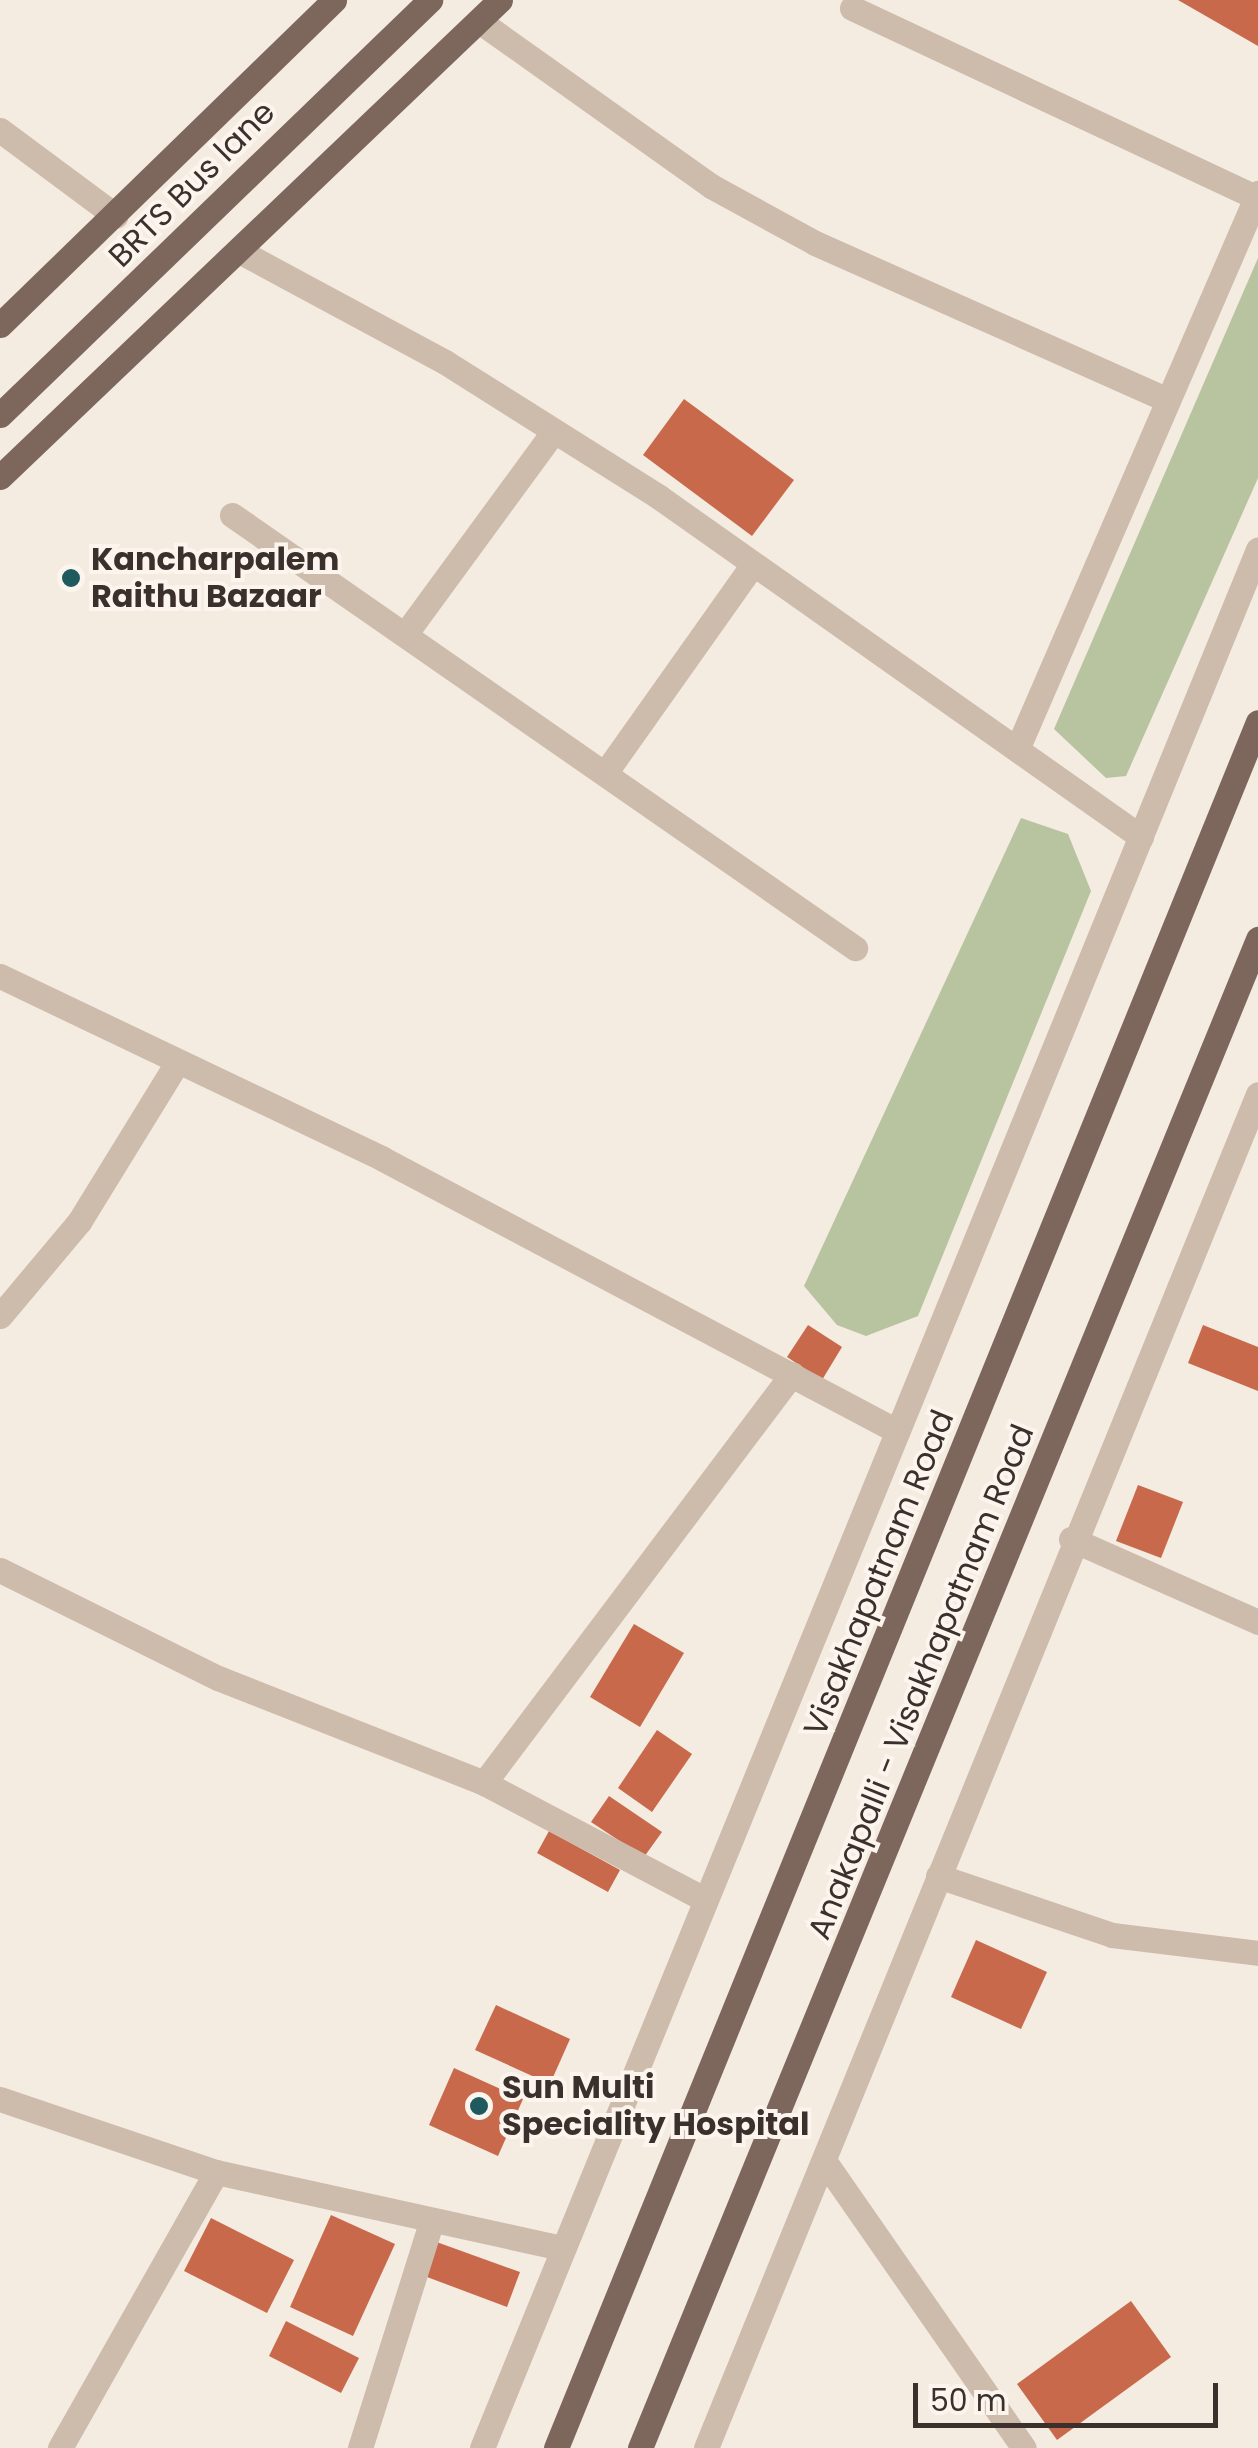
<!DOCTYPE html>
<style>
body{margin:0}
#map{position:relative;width:1258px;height:2448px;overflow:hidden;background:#f4ebe1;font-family:Poppins,sans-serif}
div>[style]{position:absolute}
.green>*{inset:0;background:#b8c4a0}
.building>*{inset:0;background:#c8694b}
.minor>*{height:25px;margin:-12.5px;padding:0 12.5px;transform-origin:12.5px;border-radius:12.5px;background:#cdbbac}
.major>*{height:25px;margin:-12.5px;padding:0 12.5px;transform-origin:12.5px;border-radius:12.5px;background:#7d675c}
.dots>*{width:28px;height:28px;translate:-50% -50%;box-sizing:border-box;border:5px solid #fbf5ee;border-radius:50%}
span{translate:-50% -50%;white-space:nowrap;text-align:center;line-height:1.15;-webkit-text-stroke:8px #fbf5ee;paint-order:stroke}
.street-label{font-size:32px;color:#3b302b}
.poi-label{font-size:32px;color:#3b302b;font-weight:700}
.left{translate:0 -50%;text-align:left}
.scale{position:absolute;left:913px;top:2383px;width:305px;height:45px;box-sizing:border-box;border:5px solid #3b302b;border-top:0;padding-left:12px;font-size:30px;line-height:35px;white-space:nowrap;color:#3b302b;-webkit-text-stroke:8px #fbf5ee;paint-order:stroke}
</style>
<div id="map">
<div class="green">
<i style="clip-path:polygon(1258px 258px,1258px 478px,1126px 776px,1106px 778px,1054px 729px)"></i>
<i style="clip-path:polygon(1021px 818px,1068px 834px,1091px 891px,918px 1316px,866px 1336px,837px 1325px,804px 1286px)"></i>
</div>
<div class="building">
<i style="clip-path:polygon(1178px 0,1258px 0,1258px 46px)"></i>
<i style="clip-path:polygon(684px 399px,794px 480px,752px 536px,643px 455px)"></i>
<i style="clip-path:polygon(808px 1325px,842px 1347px,822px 1380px,787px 1357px)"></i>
<i style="clip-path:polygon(1203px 1325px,1258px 1347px,1258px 1391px,1188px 1363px)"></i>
<i style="clip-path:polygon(1138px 1485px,1183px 1502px,1161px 1558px,1116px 1541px)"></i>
<i style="clip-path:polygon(634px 1624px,684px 1653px,640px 1727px,590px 1697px)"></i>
<i style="clip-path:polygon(657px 1730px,692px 1754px,652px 1812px,618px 1788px)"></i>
<i style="clip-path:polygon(609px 1796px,662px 1832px,644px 1857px,591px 1822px)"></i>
<i style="clip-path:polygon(549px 1831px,620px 1870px,608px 1892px,537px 1853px)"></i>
<i style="clip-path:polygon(976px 1940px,1047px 1972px,1021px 2029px,951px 1997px)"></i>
<i style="clip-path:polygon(496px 2005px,570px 2039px,550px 2084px,475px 2050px)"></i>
<i style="clip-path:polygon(454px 2068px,523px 2099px,498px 2156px,429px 2125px)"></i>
<i style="clip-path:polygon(331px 2215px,395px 2244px,353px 2336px,290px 2307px)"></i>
<i style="clip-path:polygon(211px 2218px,294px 2260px,267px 2313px,184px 2271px)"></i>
<i style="clip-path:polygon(431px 2240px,520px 2272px,507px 2307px,419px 2274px)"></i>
<i style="clip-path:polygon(1131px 2301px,1171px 2357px,1057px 2440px,1017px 2384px)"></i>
<i style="clip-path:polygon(286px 2321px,359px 2358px,341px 2393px,269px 2356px)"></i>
</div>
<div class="minor">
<i style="left:852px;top:8px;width:446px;rotate:25.1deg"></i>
<i style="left:479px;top:21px;width:285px;rotate:35.4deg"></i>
<i style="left:711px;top:186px;width:119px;rotate:28.7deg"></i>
<i style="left:815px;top:243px;width:383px;rotate:24deg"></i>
<i style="left:0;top:130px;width:144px;rotate:36.6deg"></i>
<i style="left:239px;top:251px;width:234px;rotate:28.3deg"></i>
<i style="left:445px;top:362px;width:253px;rotate:32.2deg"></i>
<i style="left:659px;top:497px;width:590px;rotate:35.2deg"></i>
<i style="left:232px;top:515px;width:759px;rotate:34.8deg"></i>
<i style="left:406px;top:633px;width:250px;rotate:-53.8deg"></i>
<i style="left:1018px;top:747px;width:604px;rotate:-66.58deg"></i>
<i style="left:608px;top:769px;width:251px;rotate:-54.7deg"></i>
<i style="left:0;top:976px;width:424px;rotate:25.5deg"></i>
<i style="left:383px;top:1159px;width:582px;rotate:27.89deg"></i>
<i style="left:0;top:1316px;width:123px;rotate:-50deg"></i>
<i style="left:79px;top:1222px;width:187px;rotate:-58.4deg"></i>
<i style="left:1071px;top:1539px;width:205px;rotate:23.9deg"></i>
<i style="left:0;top:1570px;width:243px;rotate:26.4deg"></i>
<i style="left:218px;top:1678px;width:286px;rotate:21.5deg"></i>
<i style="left:484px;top:1783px;width:249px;rotate:27.8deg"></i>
<i style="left:484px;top:1783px;width:512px;rotate:-53.02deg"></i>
<i style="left:938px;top:1876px;width:184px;rotate:18.7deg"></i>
<i style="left:1112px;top:1935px;width:147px;rotate:7deg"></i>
<i style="left:0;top:2099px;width:228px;rotate:18.7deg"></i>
<i style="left:216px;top:2172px;width:355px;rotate:12.4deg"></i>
<i style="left:825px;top:2162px;width:348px;rotate:55.2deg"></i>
<i style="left:60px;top:2448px;width:317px;rotate:-60.5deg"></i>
<i style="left:360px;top:2448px;width:239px;rotate:-72.5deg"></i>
<i style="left:482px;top:2448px;width:2051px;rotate:-67.77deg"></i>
<i style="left:706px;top:2448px;width:1462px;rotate:-67.82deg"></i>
</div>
<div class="major">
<i style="left:0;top:325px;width:466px;rotate:-44.2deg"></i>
<i style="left:0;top:415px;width:598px;rotate:-43.98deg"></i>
<i style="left:0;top:477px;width:691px;rotate:-43.65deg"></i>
<i style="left:556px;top:2448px;width:1863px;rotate:-67.87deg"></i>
<i style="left:640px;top:2448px;width:1631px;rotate:-67.73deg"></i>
</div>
<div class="dots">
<i style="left:71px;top:578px;background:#1f5a5e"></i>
<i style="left:479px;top:2106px;background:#1f5a5e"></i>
</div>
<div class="street-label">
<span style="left:192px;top:184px;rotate:-45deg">BRTS Bus lane</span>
<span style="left:879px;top:1573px;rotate:-68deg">Visakhapatnam Road</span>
<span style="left:921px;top:1682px;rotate:-68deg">Anakapalli - Visakhapatnam Road</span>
</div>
<div class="poi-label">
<span class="left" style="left:91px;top:578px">Kancharpalem<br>Raithu Bazaar</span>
<span class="left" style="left:502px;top:2106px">Sun Multi<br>Speciality Hospital</span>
</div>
<div class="scale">50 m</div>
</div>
